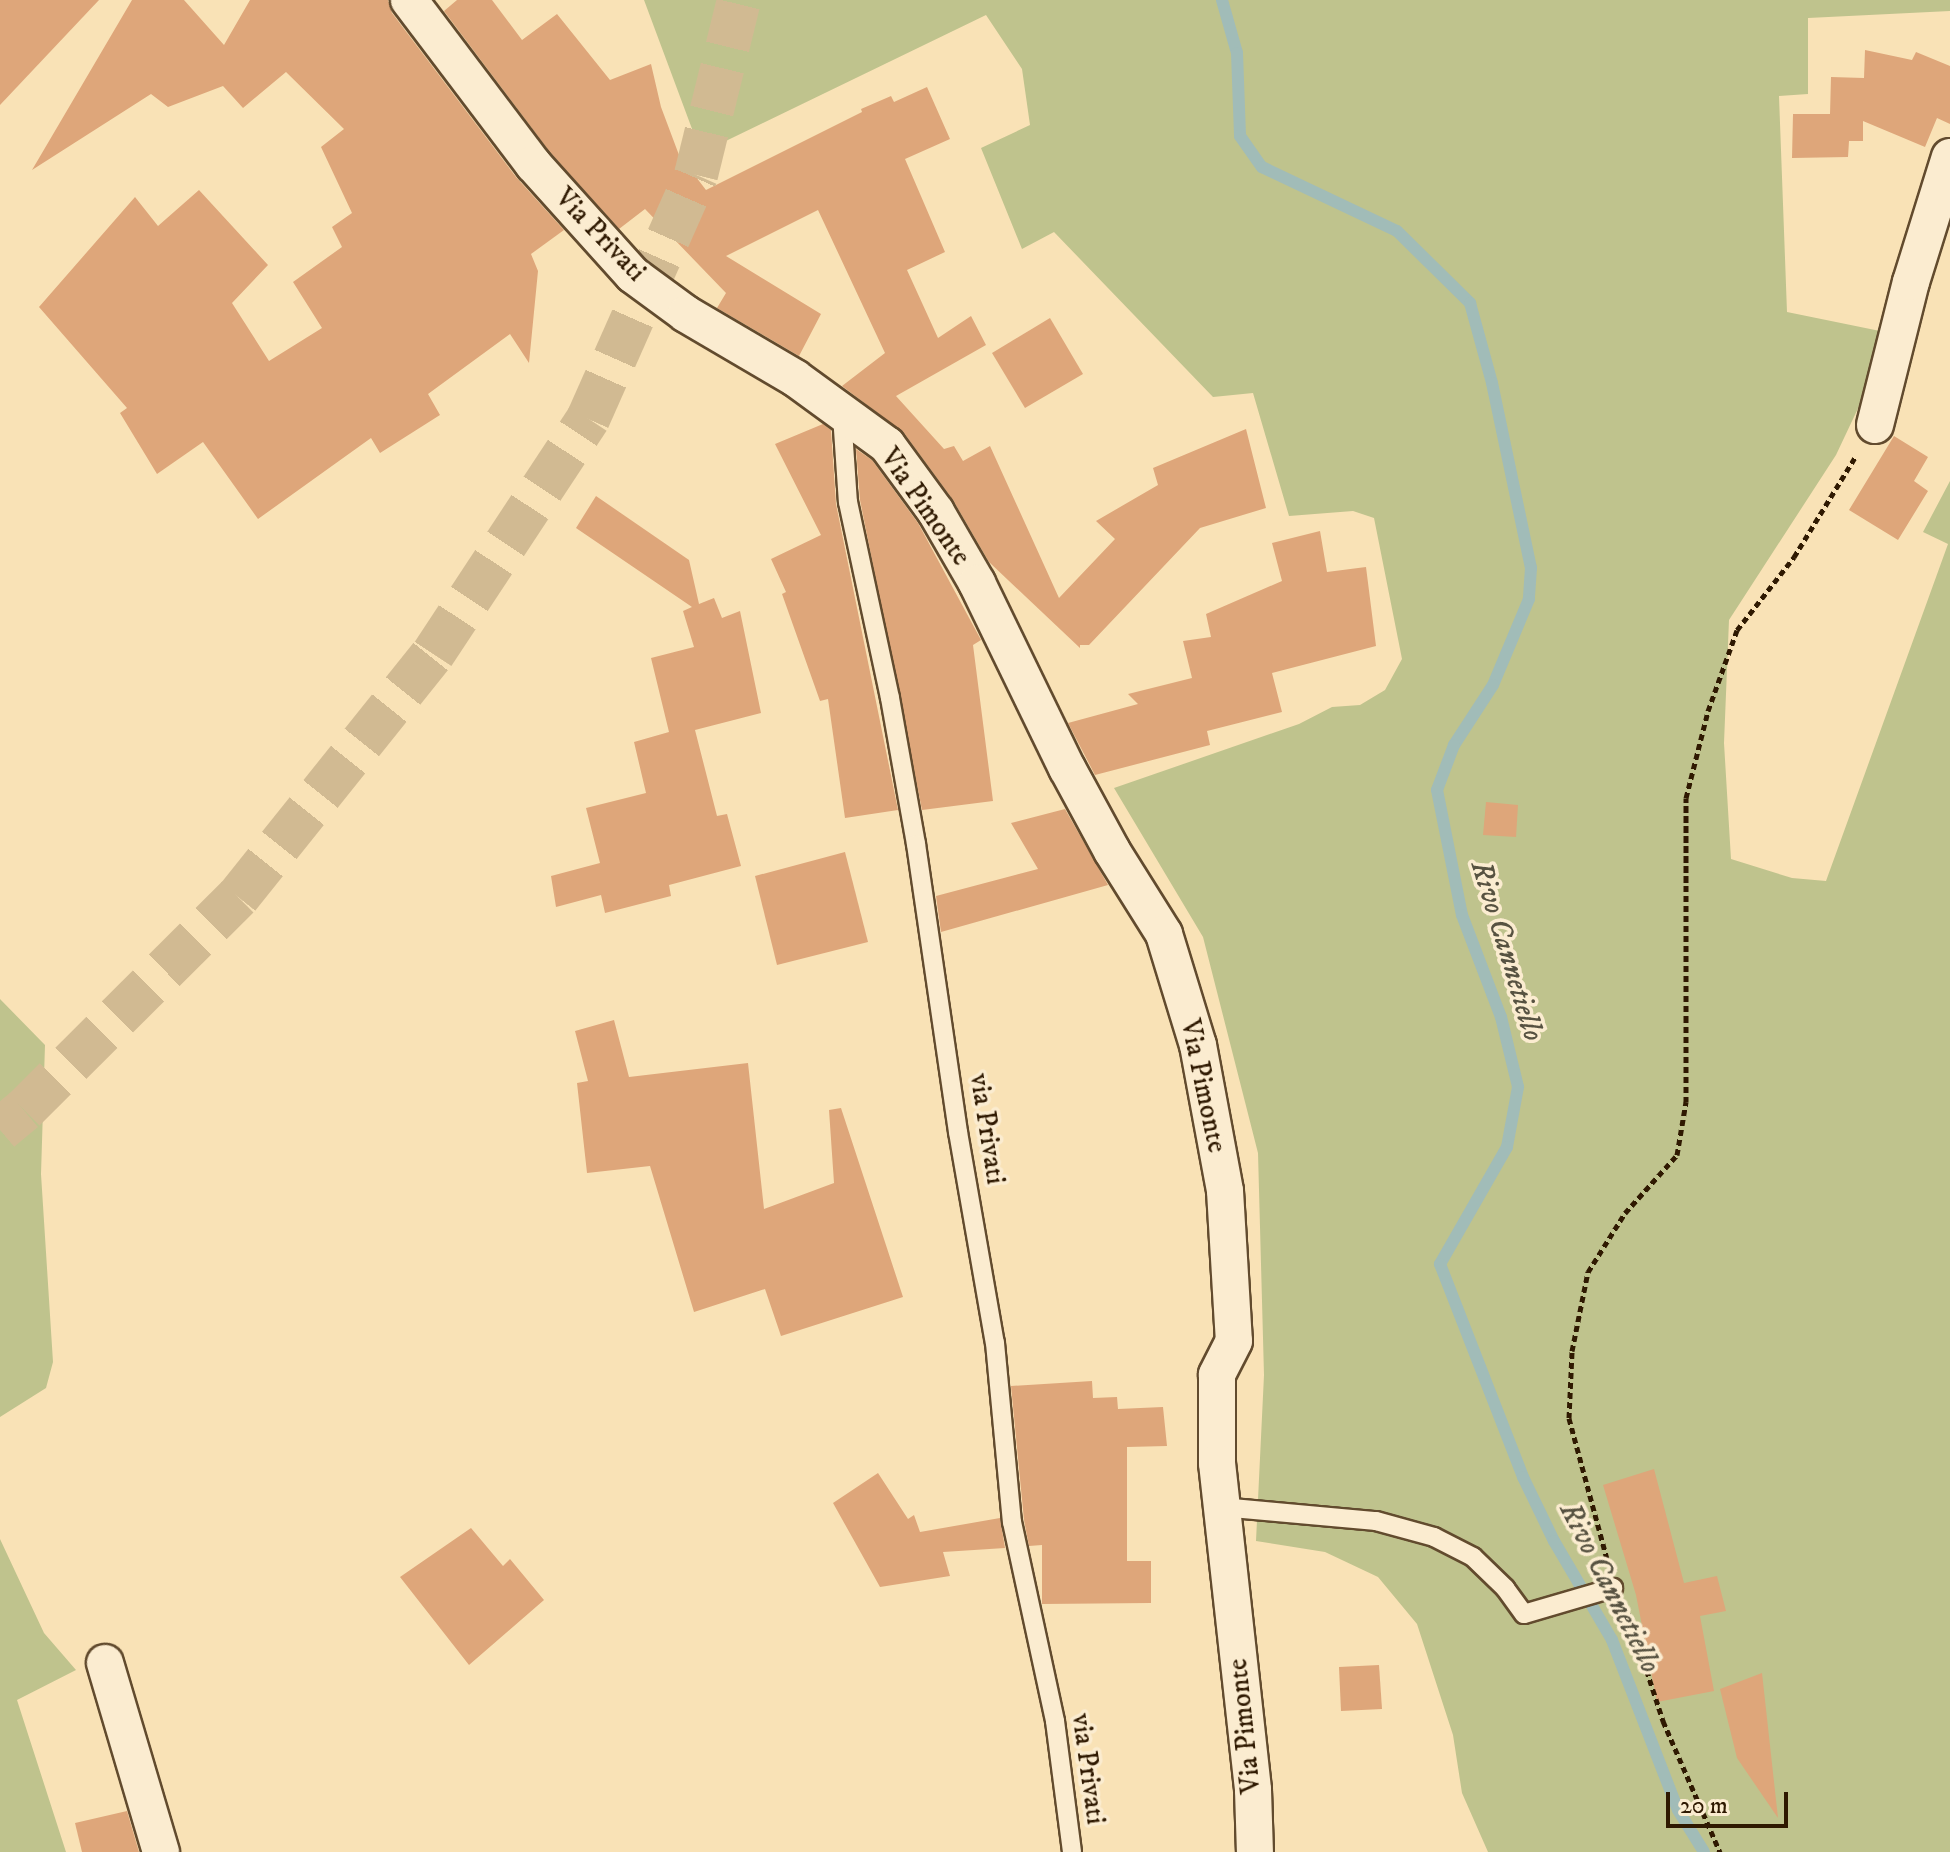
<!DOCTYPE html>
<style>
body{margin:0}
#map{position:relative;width:1950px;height:1852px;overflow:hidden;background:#f9e2b6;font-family:"IM FELL DW Pica",serif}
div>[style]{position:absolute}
.green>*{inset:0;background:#bfc38d}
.stream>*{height:12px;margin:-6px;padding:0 6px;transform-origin:6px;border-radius:6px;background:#a1bcb8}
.building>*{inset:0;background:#dea67a}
.trunk-tunnel>*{height:44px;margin-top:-22px;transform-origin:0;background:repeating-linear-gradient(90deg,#d1ba92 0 44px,transparent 0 66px)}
.path>*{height:5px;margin-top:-2.5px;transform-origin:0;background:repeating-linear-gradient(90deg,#2f1901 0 6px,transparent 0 10px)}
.roads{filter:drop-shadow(2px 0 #624b2e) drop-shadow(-2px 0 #624b2e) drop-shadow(0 2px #624b2e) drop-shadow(0 -2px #624b2e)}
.service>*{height:18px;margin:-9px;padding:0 9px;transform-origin:9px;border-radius:9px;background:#fbecd0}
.minor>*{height:36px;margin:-18px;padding:0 18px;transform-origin:18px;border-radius:18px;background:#fbecd0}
span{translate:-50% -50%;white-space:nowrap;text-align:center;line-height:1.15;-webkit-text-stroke:7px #fbecd0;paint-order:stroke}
.street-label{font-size:28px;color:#2f1901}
.water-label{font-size:30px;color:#575241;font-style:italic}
.scale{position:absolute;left:1666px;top:1792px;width:122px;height:36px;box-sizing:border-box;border:4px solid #2f1901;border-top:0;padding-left:10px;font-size:24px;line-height:28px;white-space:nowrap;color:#2f1901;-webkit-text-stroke:6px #fbecd0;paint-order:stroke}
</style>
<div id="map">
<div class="green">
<i style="clip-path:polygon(644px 0,1950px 0,1950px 11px,1808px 18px,1808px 94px,1779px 96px,1787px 312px,1880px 331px,1870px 383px,1836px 455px,1729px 620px,1724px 743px,1731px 859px,1792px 878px,1826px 881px,1948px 544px,1923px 532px,1950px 481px,1950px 1852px,1488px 1852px,1462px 1793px,1453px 1735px,1417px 1624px,1378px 1577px,1325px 1552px,1256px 1541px,1264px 1375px,1258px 1153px,1203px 937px,1114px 788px,1299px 724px,1332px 707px,1360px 705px,1385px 690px,1402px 659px,1374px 518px,1353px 511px,1289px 516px,1253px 393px,1213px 397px,1054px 232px,1022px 249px,981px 148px,1030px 125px,1022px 69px,986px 15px,701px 153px)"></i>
<i style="clip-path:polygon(0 999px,45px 1045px,41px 1174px,53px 1362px,46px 1388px,0 1417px)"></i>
<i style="clip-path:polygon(0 1539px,44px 1633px,76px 1670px,17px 1700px,66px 1852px,0 1852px)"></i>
</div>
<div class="stream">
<i style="left:1222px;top:0;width:55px;rotate:74.2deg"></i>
<i style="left:1237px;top:53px;width:83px;rotate:87.9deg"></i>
<i style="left:1240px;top:136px;width:38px;rotate:55deg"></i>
<i style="left:1262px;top:167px;width:149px;rotate:25.4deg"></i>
<i style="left:1397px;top:231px;width:103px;rotate:44.6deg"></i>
<i style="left:1470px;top:303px;width:83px;rotate:74.6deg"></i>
<i style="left:1492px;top:383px;width:189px;rotate:78.1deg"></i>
<i style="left:1531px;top:568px;width:31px;rotate:94deg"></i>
<i style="left:1529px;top:599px;width:93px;rotate:112.7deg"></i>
<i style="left:1493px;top:685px;width:72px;rotate:123deg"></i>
<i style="left:1454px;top:745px;width:48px;rotate:110.7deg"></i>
<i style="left:1437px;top:790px;width:127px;rotate:78.7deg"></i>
<i style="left:1462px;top:915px;width:109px;rotate:69.1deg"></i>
<i style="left:1501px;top:1017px;width:72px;rotate:76.3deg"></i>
<i style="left:1518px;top:1087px;width:61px;rotate:100.4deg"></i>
<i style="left:1507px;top:1147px;width:135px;rotate:119.8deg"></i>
<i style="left:1440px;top:1264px;width:229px;rotate:68.7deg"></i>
<i style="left:1523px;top:1477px;width:71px;rotate:64.2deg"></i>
<i style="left:1554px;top:1541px;width:115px;rotate:59.6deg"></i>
<i style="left:1612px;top:1640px;width:182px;rotate:68.8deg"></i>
<i style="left:1678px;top:1810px;width:49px;rotate:58.2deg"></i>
</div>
<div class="building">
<i style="clip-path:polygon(0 0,99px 0,0 105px)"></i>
<i style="clip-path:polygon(132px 0,184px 0,224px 45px,250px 0,388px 0,392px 13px,516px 177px,564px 230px,531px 254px,538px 271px,529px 363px,510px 334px,428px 394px,440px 415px,380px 453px,371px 438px,258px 519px,203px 442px,157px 474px,120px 413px,127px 408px,39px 307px,135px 197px,158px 226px,199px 190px,268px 265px,232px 303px,269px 361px,322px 328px,293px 282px,342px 247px,332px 227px,352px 213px,321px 147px,344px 129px,286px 72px,243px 108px,223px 86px,168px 107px,151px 94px,32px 170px)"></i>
<i style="clip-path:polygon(457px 0,492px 0,522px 40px,557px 14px,610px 80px,651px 64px,661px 107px,679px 155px,706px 190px,862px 112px,861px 109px,891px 96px,894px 102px,927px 87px,950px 139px,905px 159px,945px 252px,907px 270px,938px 338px,971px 316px,986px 345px,896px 396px,944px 449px,954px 446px,963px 461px,990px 446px,1059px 598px,1115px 539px,1096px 521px,1158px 485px,1153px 468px,1246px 429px,1266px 508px,1200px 528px,1089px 645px,1080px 645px,1080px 648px,989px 562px,953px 500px,904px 433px,842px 386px,885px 353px,818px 210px,726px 256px,821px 314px,799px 356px,717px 308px,726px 293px,645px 209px,619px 229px,549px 151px,444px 11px)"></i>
<i style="clip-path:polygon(1865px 50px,1912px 60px,1916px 52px,1950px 66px,1950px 124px,1937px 118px,1925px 147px,1863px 121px,1863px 141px,1849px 141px,1848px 157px,1792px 158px,1793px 114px,1830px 114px,1831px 77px,1864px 78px)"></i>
<i style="clip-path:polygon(1050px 318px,1083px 374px,1025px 408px,992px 353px)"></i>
<i style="clip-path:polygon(823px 424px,831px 430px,836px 504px,898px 810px,845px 818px,828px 699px,820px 701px,782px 594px,786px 592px,771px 559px,821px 535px,775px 444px)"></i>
<i style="clip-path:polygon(1894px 436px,1928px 457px,1914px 481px,1928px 491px,1898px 540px,1849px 510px)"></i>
<i style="clip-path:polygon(856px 449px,872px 460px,918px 523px,981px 640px,973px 645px,993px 801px,922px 810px,860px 500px)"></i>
<i style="clip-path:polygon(596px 496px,689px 560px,699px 604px,714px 598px,722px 618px,740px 611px,761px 713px,695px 730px,717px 816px,727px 814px,741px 866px,669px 885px,671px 896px,605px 913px,601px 895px,556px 907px,551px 876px,600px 863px,586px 808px,646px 793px,634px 742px,669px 732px,651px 658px,694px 647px,683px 611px,692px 607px,576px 528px)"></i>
<i style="clip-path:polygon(1320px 531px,1327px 572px,1366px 567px,1376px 646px,1272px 673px,1282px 712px,1207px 731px,1210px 745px,1095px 775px,1068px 723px,1138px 704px,1128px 694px,1192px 678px,1183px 641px,1211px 637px,1206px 614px,1282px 581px,1272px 543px)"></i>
<i style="clip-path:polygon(1486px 802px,1518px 805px,1516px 837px,1483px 835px)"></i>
<i style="clip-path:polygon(1065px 809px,1108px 885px,941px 932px,936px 896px,1038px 869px,1011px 823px)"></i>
<i style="clip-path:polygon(845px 852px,868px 942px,777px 965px,755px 876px)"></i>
<i style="clip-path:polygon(614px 1020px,629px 1077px,748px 1063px,764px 1209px,834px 1183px,829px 1110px,841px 1108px,903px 1297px,781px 1336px,765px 1289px,694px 1312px,650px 1166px,587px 1173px,577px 1083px,588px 1081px,575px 1031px)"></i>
<i style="clip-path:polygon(1092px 1381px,1093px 1398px,1117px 1397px,1118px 1409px,1163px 1407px,1167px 1446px,1127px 1447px,1127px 1561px,1151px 1561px,1151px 1603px,1042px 1604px,1042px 1545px,1029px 1546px,1024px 1520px,1011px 1386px)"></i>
<i style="clip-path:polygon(1654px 1469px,1684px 1583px,1717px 1576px,1726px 1611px,1700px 1616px,1714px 1691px,1657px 1702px,1636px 1595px,1603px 1485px)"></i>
<i style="clip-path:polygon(878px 1473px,908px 1519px,914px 1515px,920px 1532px,1000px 1518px,1005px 1548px,943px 1552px,950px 1576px,880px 1587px,833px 1503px)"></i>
<i style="clip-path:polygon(471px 1528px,503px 1566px,510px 1559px,544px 1600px,469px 1665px,400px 1577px)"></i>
<i style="clip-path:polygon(1379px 1665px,1382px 1709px,1341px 1711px,1339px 1667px)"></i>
<i style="clip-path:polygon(1762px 1673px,1778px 1818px,1737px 1758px,1720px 1689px)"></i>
<i style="clip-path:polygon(127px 1811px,139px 1852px,82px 1852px,75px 1823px)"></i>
</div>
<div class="trunk-tunnel">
<i style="left:0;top:1130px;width:31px;rotate:-40deg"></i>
<i style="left:24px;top:1110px;width:302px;rotate:-44.9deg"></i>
<i style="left:238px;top:897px;width:312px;rotate:-51.3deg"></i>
<i style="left:433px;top:654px;width:282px;rotate:-56.6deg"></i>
<i style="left:588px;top:419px;width:267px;rotate:-66.1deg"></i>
<i style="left:696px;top:175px;width:180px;rotate:-76.2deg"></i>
</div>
<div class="path">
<i style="left:1607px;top:1559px;width:146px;rotate:-105.1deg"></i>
<i style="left:1569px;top:1418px;width:67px;rotate:-87.4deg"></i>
<i style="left:1572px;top:1351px;width:81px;rotate:-78.6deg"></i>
<i style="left:1588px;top:1272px;width:70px;rotate:-57.9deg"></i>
<i style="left:1625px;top:1213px;width:78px;rotate:-48.1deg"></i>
<i style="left:1677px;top:1155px;width:54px;rotate:-80.4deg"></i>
<i style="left:1686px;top:1102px;width:304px;rotate:-90deg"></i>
<i style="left:1686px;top:798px;width:90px;rotate:-75.8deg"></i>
<i style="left:1708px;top:711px;width:86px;rotate:-70.3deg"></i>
<i style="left:1737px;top:630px;width:93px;rotate:-52deg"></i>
<i style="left:1794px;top:557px;width:119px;rotate:-58.5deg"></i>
<i style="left:1628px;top:1613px;width:114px;rotate:72deg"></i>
<i style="left:1663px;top:1721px;width:143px;rotate:66.5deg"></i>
</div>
<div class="roads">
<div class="service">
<i style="left:842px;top:415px;width:87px;rotate:86.1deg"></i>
<i style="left:848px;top:502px;width:200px;rotate:77.9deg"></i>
<i style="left:890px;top:698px;width:148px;rotate:79.9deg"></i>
<i style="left:916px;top:844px;width:291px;rotate:81.7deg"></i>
<i style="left:958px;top:1132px;width:214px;rotate:80.1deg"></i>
<i style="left:995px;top:1343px;width:180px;rotate:84.6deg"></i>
<i style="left:1012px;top:1522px;width:204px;rotate:77.8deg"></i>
<i style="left:1055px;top:1721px;width:132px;rotate:82.6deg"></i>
<i style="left:1221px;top:1507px;width:156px;rotate:5.2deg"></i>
<i style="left:1376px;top:1521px;width:60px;rotate:15.4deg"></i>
<i style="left:1434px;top:1537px;width:44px;rotate:27.1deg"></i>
<i style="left:1473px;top:1557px;width:45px;rotate:44.1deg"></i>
<i style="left:1505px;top:1588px;width:32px;rotate:54deg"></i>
<i style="left:1524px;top:1614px;width:93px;rotate:-16.3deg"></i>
</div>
<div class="minor">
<i style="left:409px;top:0;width:206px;rotate:52.9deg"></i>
<i style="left:533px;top:164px;width:149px;rotate:48deg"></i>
<i style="left:633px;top:275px;width:66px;rotate:36.3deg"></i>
<i style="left:686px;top:314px;width:126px;rotate:30.4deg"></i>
<i style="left:795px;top:378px;width:114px;rotate:36.1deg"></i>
<i style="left:887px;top:445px;width:83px;rotate:53.8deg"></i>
<i style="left:936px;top:512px;width:82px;rotate:60deg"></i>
<i style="left:977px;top:583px;width:206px;rotate:64.1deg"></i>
<i style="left:1067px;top:768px;width:94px;rotate:61.5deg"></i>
<i style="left:1112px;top:851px;width:98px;rotate:57.9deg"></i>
<i style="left:1164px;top:934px;width:116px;rotate:73deg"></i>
<i style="left:1198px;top:1045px;width:148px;rotate:79.5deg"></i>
<i style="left:1225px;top:1191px;width:150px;rotate:86.6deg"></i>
<i style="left:1234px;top:1341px;width:38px;rotate:117deg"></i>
<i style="left:1217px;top:1375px;width:88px;rotate:90deg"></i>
<i style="left:1217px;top:1463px;width:329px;rotate:83.7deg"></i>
<i style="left:1253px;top:1790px;width:62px;rotate:88.2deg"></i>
<i style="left:1875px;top:425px;width:147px;rotate:-75.9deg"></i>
<i style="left:1911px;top:282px;width:131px;rotate:-72.7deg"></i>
<i style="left:105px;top:1663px;width:197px;rotate:73.5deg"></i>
</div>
</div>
<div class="street-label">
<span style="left:600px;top:235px;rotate:46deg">Via Privati</span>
<span style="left:925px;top:507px;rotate:55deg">Via Pimonte</span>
<span style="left:1203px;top:1086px;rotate:78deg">Via Pimonte</span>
<span style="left:987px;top:1129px;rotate:81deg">via Privati</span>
<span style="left:1245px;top:1726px;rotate:-96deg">Via Pimonte</span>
<span style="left:1088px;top:1769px;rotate:82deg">via Privati</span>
</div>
<div class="water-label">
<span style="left:1506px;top:951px;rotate:73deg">Rivo Cannetiello</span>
<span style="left:1609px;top:1588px;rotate:63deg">Rivo Cannetiello</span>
</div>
<div class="scale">20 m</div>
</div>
